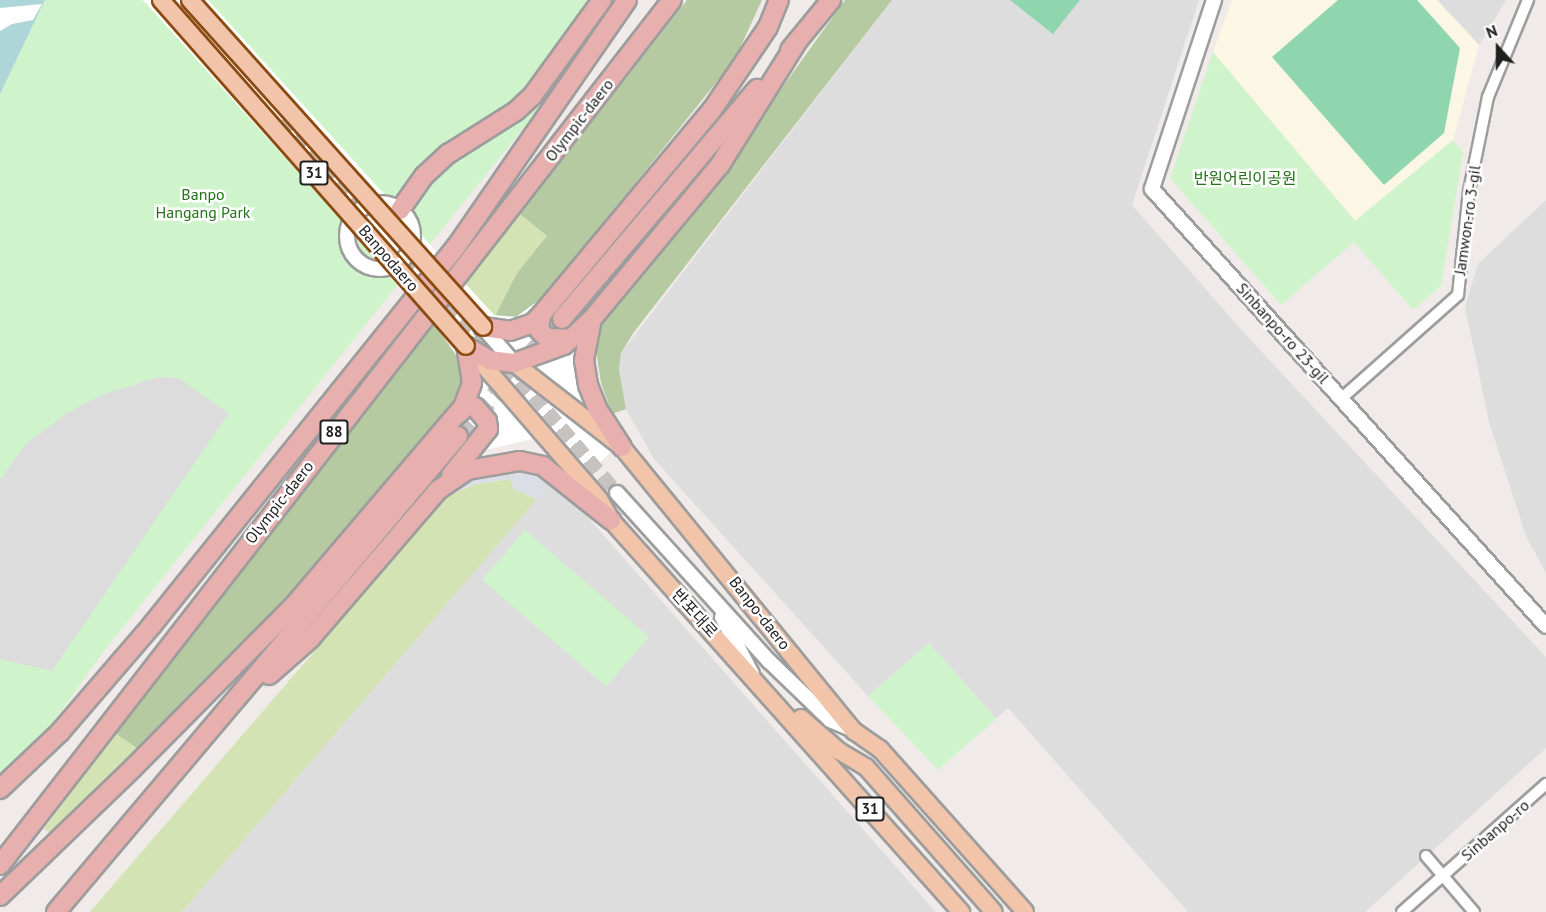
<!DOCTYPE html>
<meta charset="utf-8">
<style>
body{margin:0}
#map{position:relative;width:1546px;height:912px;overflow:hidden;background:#f0ebe8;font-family:"PT Sans","Noto Sans KR",sans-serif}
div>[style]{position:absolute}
.residential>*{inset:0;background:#dedddd}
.education>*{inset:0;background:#fcf7e5}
.grass>*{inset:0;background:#d4e3b4}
.forest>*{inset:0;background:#b5caa1}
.park>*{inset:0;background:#cff4cb}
.pitch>*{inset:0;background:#8fd5ad}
.parking>*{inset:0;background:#dcdcdc}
.plaza>*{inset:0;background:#dcdee5}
.water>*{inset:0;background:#aed6d8}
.pier>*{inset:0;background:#fff}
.tertiary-tunnel>*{height:14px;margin-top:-7px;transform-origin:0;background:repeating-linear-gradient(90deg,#c6c2c0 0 14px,transparent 0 21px)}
.trunk-tunnel>*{height:18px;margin-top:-9px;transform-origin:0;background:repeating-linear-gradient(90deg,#c6c2c0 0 18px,transparent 0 27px)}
.roads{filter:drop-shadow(2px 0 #9d9d9d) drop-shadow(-2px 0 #9d9d9d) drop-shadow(0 2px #9d9d9d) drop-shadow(0 -2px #9d9d9d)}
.minor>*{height:10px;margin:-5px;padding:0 5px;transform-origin:5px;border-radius:5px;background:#fff}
.tertiary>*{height:14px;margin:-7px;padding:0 7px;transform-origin:7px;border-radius:7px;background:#fff}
.tertiary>.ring{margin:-7px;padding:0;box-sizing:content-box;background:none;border:14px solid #fff;border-radius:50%}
.primary>*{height:16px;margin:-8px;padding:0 8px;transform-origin:8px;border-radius:8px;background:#f2c5ab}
.trunk>*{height:18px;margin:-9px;padding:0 9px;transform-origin:9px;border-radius:9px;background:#e8afaf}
.bridges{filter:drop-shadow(2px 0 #8b4b12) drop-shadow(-2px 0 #8b4b12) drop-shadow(0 2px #8b4b12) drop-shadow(0 -2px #8b4b12)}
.primary-bridge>*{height:16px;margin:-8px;padding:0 8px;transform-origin:8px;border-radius:8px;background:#f2c5ab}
span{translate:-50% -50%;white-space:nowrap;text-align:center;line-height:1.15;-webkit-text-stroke:5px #fff;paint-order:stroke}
.shield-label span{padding:2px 4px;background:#fff;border:2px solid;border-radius:4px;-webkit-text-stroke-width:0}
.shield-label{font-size:15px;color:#202020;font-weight:700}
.street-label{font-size:16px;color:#202020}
.park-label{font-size:16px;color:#237319}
.north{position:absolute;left:1468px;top:18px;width:60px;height:60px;-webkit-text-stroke:4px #fff;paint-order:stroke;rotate:339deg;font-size:16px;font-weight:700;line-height:24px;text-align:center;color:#202020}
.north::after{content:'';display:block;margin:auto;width:21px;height:27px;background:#202020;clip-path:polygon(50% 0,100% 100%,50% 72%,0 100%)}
</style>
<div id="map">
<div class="residential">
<i style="clip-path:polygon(892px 0,1199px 0,1132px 205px,1247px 336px,1546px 657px,1546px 748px,1365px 912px,1188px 912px,1008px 708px,996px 719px,929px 643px,868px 696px,654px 459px,626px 409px,619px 371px,621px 353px)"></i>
<i style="clip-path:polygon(1437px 0,1506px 0,1479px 45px)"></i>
<i style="clip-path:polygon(1546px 200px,1546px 573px,1526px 536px,1489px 422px,1465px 307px,1478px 264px)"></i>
<i style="clip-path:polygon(551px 482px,584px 513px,936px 912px,182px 912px)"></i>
</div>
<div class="education">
<i style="clip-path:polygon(1232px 0,1437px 0,1479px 45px,1453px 140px,1355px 221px,1213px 52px)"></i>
</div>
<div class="grass">
<i style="clip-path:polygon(520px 214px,547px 236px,517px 273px,495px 316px,463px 282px)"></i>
<i style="clip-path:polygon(510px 479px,514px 489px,537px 499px,182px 912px,90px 912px,448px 496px,476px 484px)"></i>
<i style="clip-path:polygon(115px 733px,138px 749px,50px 833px,44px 829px)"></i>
</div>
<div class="forest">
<i style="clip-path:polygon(687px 0,762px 0,735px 59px,545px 296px,516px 317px,495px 316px,517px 273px,547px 236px,520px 214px)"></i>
<i style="clip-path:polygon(845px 0,892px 0,634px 332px,621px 353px,619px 370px,626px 409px,612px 414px,601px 383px,596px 350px,598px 321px,746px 138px)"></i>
<i style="clip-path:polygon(433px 322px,460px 361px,464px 378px,452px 414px,245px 648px,138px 749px,115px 733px)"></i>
</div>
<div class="park">
<i style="clip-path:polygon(45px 0,626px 0,100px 656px,0 798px,0 94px)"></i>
<i style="clip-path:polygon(1213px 52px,1355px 221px,1453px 140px,1463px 152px,1441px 286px,1413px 310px,1354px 242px,1281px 305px,1170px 178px)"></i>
<i style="clip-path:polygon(525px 530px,649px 637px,606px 686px,482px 580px)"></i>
<i style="clip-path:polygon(929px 643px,996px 719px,938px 770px,868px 696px)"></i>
</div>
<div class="pitch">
<i style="clip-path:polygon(1010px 0,1080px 0,1053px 34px)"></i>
<i style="clip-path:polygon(1338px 0,1417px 0,1460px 48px,1444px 133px,1384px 185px,1272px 57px)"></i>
</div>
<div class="parking">
<i style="clip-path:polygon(158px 377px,178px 378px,229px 413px,52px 671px,0 659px,0 480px,26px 444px,66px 414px,99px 396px)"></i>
</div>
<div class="plaza">
<i style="clip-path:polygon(528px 469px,555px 478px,537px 499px,514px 489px,510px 479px,476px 484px,448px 496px,461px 482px,481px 472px)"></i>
</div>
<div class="water">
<i style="clip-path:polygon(0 0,45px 0,0 94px)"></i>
</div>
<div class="pier">
<i style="clip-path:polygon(143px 0,208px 0,494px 315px,516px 317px,545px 296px,589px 341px,581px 374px,623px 440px,580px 482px,536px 438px,486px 450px,448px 410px,464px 378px,460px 361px,444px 334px)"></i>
<i style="clip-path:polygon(42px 4px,33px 20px,12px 24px,0 31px,0 8px)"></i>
</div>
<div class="tertiary-tunnel">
<i style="left:280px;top:122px;width:118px;rotate:48.8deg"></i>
<i style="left:403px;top:260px;width:189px;rotate:46.1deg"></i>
<i style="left:534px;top:396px;width:128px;rotate:49.4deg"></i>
</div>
<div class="trunk-tunnel">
<i style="left:458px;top:436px;width:157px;rotate:-48.4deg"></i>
</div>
<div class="roads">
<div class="minor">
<i style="left:1342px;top:398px;width:155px;rotate:-41.6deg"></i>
<i style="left:1458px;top:295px;width:105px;rotate:-84deg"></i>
<i style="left:1469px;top:191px;width:96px;rotate:-78.6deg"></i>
<i style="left:1488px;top:97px;width:105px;rotate:-67.6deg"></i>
<i style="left:1426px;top:856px;width:74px;rotate:49.4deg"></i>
<i style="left:1402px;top:912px;width:193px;rotate:-41.6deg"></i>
</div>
<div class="tertiary">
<i style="left:1214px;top:0;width:199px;rotate:108.2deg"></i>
<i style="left:1152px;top:189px;width:588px;rotate:47.96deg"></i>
<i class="ring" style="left:347px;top:203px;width:52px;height:52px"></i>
<i style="left:483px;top:327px;width:48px;rotate:49.3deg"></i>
<i style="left:617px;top:493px;width:227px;rotate:47.9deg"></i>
<i style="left:769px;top:661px;width:85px;rotate:44deg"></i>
<i style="left:830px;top:720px;width:25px;rotate:23deg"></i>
<i style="left:722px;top:617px;width:64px;rotate:62.2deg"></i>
</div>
<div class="primary">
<i style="left:473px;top:353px;width:193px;rotate:49.2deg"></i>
<i style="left:599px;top:499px;width:24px;rotate:60deg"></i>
<i style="left:611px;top:520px;width:526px;rotate:48.24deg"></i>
<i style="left:514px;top:363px;width:137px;rotate:37.9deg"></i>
<i style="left:622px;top:447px;width:367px;rotate:50.8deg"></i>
<i style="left:854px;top:731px;width:32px;rotate:35deg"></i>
<i style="left:880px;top:749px;width:218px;rotate:48.3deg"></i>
<i style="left:801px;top:718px;width:50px;rotate:41deg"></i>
<i style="left:839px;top:751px;width:31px;rotate:31deg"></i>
<i style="left:866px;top:767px;width:193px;rotate:48.6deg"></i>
</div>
<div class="trunk">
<i style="left:790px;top:50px;width:65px;rotate:-50.6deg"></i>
<i style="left:400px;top:210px;width:42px;rotate:-54.8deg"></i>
<i style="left:424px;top:176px;width:33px;rotate:-43deg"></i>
<i style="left:448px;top:154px;width:80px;rotate:-32.3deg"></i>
<i style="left:516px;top:111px;width:23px;rotate:-43deg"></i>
<i style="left:533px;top:95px;width:117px;rotate:-54deg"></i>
<i style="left:541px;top:315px;width:15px;rotate:98deg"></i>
<i style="left:539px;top:330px;width:11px;rotate:45deg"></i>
<i style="left:547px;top:338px;width:24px;rotate:2deg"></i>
<i style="left:562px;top:319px;width:302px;rotate:-49.7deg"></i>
<i style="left:483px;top:327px;width:27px;rotate:8deg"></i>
<i style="left:510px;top:331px;width:24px;rotate:-19deg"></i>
<i style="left:533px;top:323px;width:11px;rotate:-45deg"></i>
<i style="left:541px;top:315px;width:267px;rotate:-50.2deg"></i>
<i style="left:712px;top:110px;width:100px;rotate:-56deg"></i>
<i style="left:768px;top:27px;width:29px;rotate:-68deg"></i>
<i style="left:466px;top:346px;width:27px;rotate:31deg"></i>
<i style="left:489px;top:360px;width:25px;rotate:7deg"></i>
<i style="left:514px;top:363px;width:53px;rotate:-19.8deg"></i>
<i style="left:564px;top:345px;width:37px;rotate:-43deg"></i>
<i style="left:622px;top:447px;width:44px;rotate:-123deg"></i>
<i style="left:598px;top:410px;width:27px;rotate:-112deg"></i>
<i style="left:588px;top:385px;width:25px;rotate:-99deg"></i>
<i style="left:584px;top:360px;width:42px;rotate:-79deg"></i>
<i style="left:592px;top:319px;width:200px;rotate:-50.3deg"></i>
<i style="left:720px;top:165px;width:145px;rotate:-58deg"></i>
<i style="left:451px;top:475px;width:59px;rotate:-51.2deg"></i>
<i style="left:488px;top:429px;width:8px;rotate:-97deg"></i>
<i style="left:487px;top:421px;width:18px;rotate:-131deg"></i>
<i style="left:475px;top:407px;width:7px;rotate:-164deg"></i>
<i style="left:468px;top:405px;width:15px;rotate:138deg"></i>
<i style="left:269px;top:675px;width:55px;rotate:-41.3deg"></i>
<i style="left:310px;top:639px;width:196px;rotate:-49.3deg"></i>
<i style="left:438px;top:490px;width:36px;rotate:-34deg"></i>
<i style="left:468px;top:470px;width:53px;rotate:-9.8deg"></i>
<i style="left:520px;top:461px;width:24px;rotate:12deg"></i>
<i style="left:543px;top:466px;width:87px;rotate:38.5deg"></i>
<i style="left:0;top:789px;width:83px;rotate:-43.5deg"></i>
<i style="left:60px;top:732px;width:141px;rotate:-49.3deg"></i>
<i style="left:152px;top:625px;width:485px;rotate:-51.2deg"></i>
<i style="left:456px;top:247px;width:300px;rotate:-55.3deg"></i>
<i style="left:0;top:865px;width:1095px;rotate:-52.16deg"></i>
<i style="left:0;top:896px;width:185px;rotate:-43.9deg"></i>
<i style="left:133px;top:768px;width:232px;rotate:-45.3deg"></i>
<i style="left:296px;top:603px;width:257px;rotate:-49.6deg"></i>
<i style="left:463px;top:407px;width:26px;rotate:-69deg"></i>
<i style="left:472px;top:383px;width:37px;rotate:-99deg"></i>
<i style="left:56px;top:912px;width:623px;rotate:-49.82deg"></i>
</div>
</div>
<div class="bridges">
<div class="primary-bridge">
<i style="left:161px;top:0;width:461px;rotate:48.6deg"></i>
<i style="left:190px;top:0;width:439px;rotate:48.1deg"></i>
</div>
</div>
<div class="shield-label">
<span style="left:314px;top:173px">31</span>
<span style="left:334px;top:432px">88</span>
<span style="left:870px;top:809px">31</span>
</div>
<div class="street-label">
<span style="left:579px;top:120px;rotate:-52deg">Olympic-daero</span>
<span style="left:1467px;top:220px;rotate:-82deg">Jamwon-ro 3-gil</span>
<span style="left:389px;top:258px;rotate:49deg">Banpodaero</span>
<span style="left:1283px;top:333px;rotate:48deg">Sinbanpo-ro 23-gil</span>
<span style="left:279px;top:502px;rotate:-52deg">Olympic-daero</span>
<span style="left:695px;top:613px;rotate:48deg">반포대로</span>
<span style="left:760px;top:613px;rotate:52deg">Banpo-daero</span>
<span style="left:1495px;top:830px;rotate:-41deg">Sinbanpo-ro</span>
</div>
<div class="park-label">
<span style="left:1245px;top:178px">반원어린이공원</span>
<span style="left:203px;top:203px">Banpo<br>Hangang Park</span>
</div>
<div class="north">N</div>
</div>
